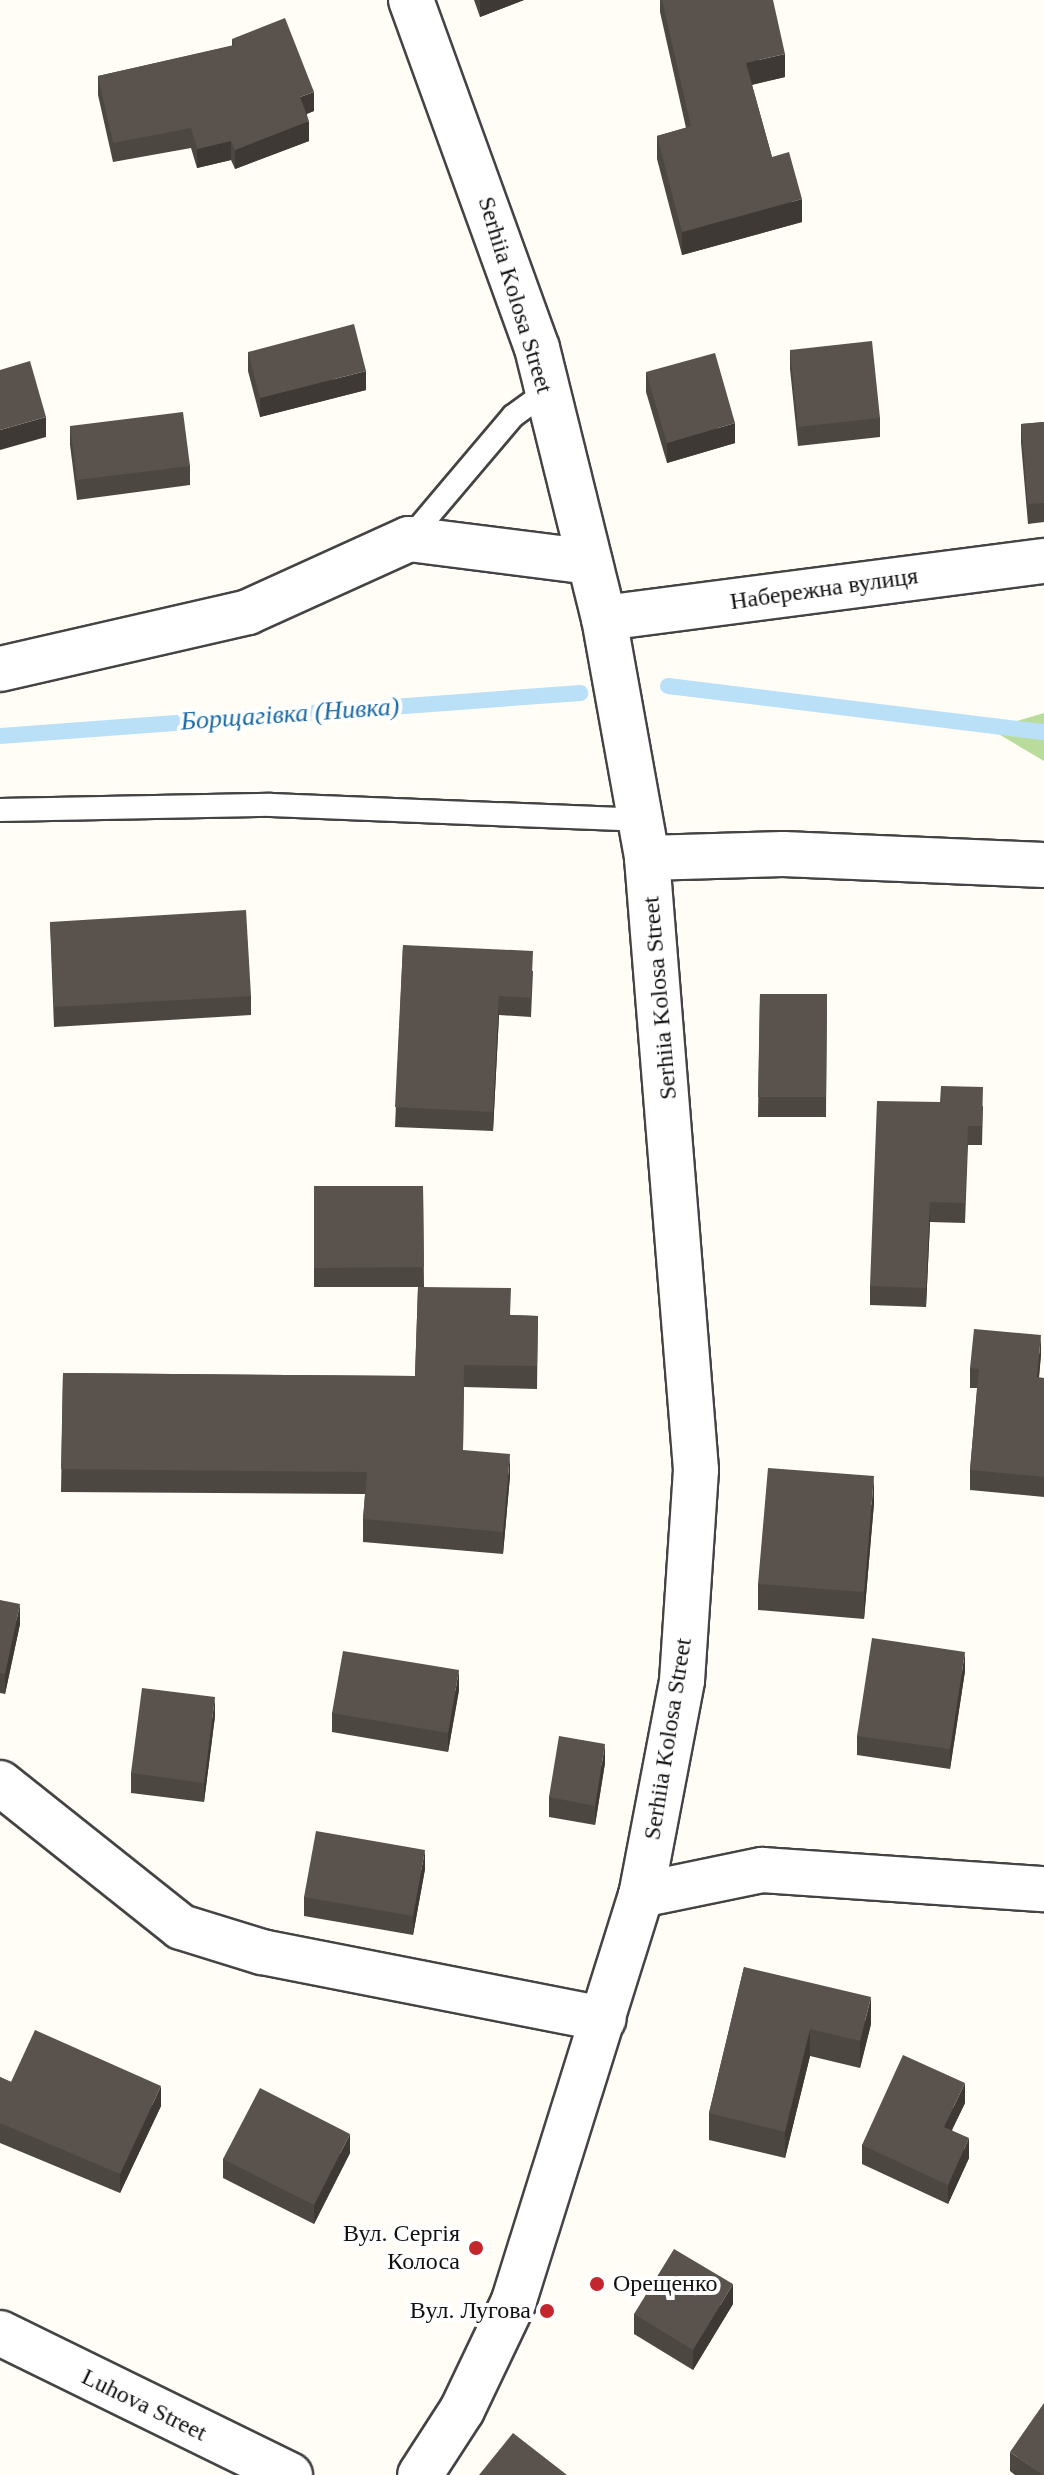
<!DOCTYPE html>
<meta charset="utf-8">
<style>
body{margin:0}
#map{position:relative;width:1044px;height:2475px;overflow:hidden;background:#fffdf5;font-family:"Times New Roman",serif}
div>[style]{position:absolute}
.forest>*{inset:0;background:#b9dc9c}
.stream>*{height:16px;margin:-8px;padding:0 8px;transform-origin:8px;border-radius:8px;background:#b9e0f7}
.roads{filter:drop-shadow(2px 0 #444) drop-shadow(-2px 0 #444) drop-shadow(0 2px #444) drop-shadow(0 -2px #444)}
.service>*{height:22px;margin:-11px;padding:0 11px;transform-origin:11px;border-radius:11px;background:#fff}
.minor>*{height:44px;margin:-22px;padding:0 22px;transform-origin:22px;border-radius:22px;background:#fff}
.tertiary>*{height:44px;margin:-22px;padding:0 22px;transform-origin:22px;border-radius:22px;background:#fff}
.wall>*{inset:0;background:#4d4742}
.shaded-wall>*{inset:0;background:#3f3936}
.building>*{inset:0;background:#5a524d}
.dots>*{width:22px;height:22px;translate:-50% -50%;box-sizing:border-box;border:4px solid #fff;border-radius:50%}
span{translate:-50% -50%;white-space:nowrap;text-align:center;line-height:1.15;-webkit-text-stroke:8px #fff;paint-order:stroke}
.street-label{font-size:24px;color:#111}
.poi-label{font-size:24px;color:#111}
.right{translate:-100% -50%;text-align:right}
.left{translate:0 -50%;text-align:left}
.water-label{font-size:26px;color:#1768a6;font-style:italic}
</style>
<div id="map">
<div class="forest">
<i style="clip-path:polygon(1044px 713px,1044px 761px,990px 729px)"></i>
</div>
<div class="stream">
<i style="left:668px;top:686px;width:379px;rotate:7deg"></i>
<i style="left:0;top:736px;width:582px;rotate:-4.24deg"></i>
</div>
<div class="roads">
<div class="service">
<i style="left:409px;top:539px;width:161px;rotate:-49.8deg"></i>
<i style="left:513px;top:416px;width:41px;rotate:-36deg"></i>
<i style="left:0;top:810px;width:271px;rotate:-1.1deg"></i>
<i style="left:271px;top:805px;width:369px;rotate:2.3deg"></i>
</div>
<div class="minor">
<i style="left:604px;top:618px;width:444px;rotate:-7.4deg"></i>
<i style="left:0;top:669px;width:254px;rotate:-12.9deg"></i>
<i style="left:248px;top:612px;width:177px;rotate:-24.4deg"></i>
<i style="left:409px;top:539px;width:182px;rotate:7.2deg"></i>
<i style="left:647px;top:858px;width:136px;rotate:-1.7deg"></i>
<i style="left:783px;top:854px;width:261px;rotate:2.4deg"></i>
<i style="left:0;top:1783px;width:231px;rotate:38.5deg"></i>
<i style="left:181px;top:1927px;width:85px;rotate:17.2deg"></i>
<i style="left:262px;top:1952px;width:348px;rotate:11.1deg"></i>
<i style="left:0;top:2333px;width:323px;rotate:26.1deg"></i>
</div>
<div class="tertiary">
<i style="left:411px;top:0;width:370px;rotate:70.1deg"></i>
<i style="left:537px;top:348px;width:278px;rotate:76.1deg"></i>
<i style="left:604px;top:618px;width:244px;rotate:79.8deg"></i>
<i style="left:647px;top:858px;width:614px;rotate:85.42deg"></i>
<i style="left:696px;top:1470px;width:211px;rotate:93.8deg"></i>
<i style="left:682px;top:1681px;width:218px;rotate:100.8deg"></i>
<i style="left:641px;top:1895px;width:425px;rotate:107.4deg"></i>
<i style="left:514px;top:2301px;width:121px;rotate:115.5deg"></i>
<i style="left:462px;top:2410px;width:77px;rotate:122.9deg"></i>
<i style="left:641px;top:1895px;width:124px;rotate:-11.7deg"></i>
<i style="left:762px;top:1870px;width:283px;rotate:3.9deg"></i>
</div>
</div>
<div class="wall">
<i style="clip-path:polygon(474px 0,524px 0,480px 17px)"></i>
<i style="clip-path:polygon(660px 0,662px 0,785px 77px,752px 85px,772px 157px,802px 222px,682px 255px,657px 159px,657px 136px,686px 128px,660px 12px)"></i>
<i style="clip-path:polygon(232px 39px,314px 111px,307px 114px,309px 141px,235px 169px,231px 160px,197px 168px,191px 148px,113px 162px,98px 95px,98px 76px,232px 46px)"></i>
<i style="clip-path:polygon(790px 350px,880px 418px,880px 437px,798px 446px,790px 369px)"></i>
<i style="clip-path:polygon(248px 352px,366px 390px,260px 417px,248px 371px)"></i>
<i style="clip-path:polygon(646px 372px,735px 443px,667px 463px,646px 392px)"></i>
<i style="clip-path:polygon(1044px 422px,1044px 522px,1028px 524px,1021px 443px,1021px 424px)"></i>
<i style="clip-path:polygon(70px 426px,190px 466px,190px 485px,77px 500px,70px 445px)"></i>
<i style="clip-path:polygon(50px 922px,251px 996px,251px 1015px,54px 1027px)"></i>
<i style="clip-path:polygon(403px 945px,533px 971px,531px 1017px,499px 1015px,493px 1131px,395px 1127px)"></i>
<i style="clip-path:polygon(760px 994px,827px 994px,826px 1117px,758px 1117px)"></i>
<i style="clip-path:polygon(940px 1102px,983px 1106px,982px 1145px,968px 1145px,965px 1223px,930px 1222px,926px 1307px,870px 1305px,870px 1286px)"></i>
<i style="clip-path:polygon(314px 1186px,423px 1186px,424px 1287px,511px 1315px,538px 1316px,537px 1389px,464px 1387px,463px 1450px,510px 1476px,503px 1554px,363px 1542px,363px 1519px,365px 1494px,61px 1492px,63px 1373px,415px 1376px,418px 1287px,314px 1287px)"></i>
<i style="clip-path:polygon(1041px 1354px,1039px 1378px,1044px 1378px,1044px 1497px,970px 1490px,970px 1470px,977px 1388px,970px 1388px,970px 1368px)"></i>
<i style="clip-path:polygon(874px 1503px,864px 1619px,758px 1610px,758px 1584px)"></i>
<i style="clip-path:polygon(0 1600px,20px 1624px,5px 1694px,0 1693px)"></i>
<i style="clip-path:polygon(965px 1671px,950px 1769px,857px 1755px,857px 1736px)"></i>
<i style="clip-path:polygon(459px 1690px,448px 1752px,332px 1732px,332px 1713px)"></i>
<i style="clip-path:polygon(215px 1716px,204px 1802px,131px 1793px,131px 1773px)"></i>
<i style="clip-path:polygon(605px 1763px,595px 1825px,549px 1817px,549px 1797px)"></i>
<i style="clip-path:polygon(425px 1869px,413px 1935px,304px 1916px,304px 1897px)"></i>
<i style="clip-path:polygon(744px 1967px,871px 2024px,860px 2068px,810px 2056px,785px 2158px,709px 2140px,709px 2113px)"></i>
<i style="clip-path:polygon(0 2077px,11px 2082px,161px 2106px,120px 2193px,0 2143px)"></i>
<i style="clip-path:polygon(965px 2103px,952px 2130px,969px 2158px,948px 2204px,862px 2164px,862px 2145px)"></i>
<i style="clip-path:polygon(350px 2153px,314px 2224px,223px 2178px,223px 2159px)"></i>
<i style="clip-path:polygon(733px 2304px,693px 2370px,634px 2334px,634px 2314px)"></i>
<i style="clip-path:polygon(1010px 2452px,1044px 2475px,1015px 2475px,1010px 2471px)"></i>
</div>
<div class="shaded-wall">
<i style="clip-path:polygon(480px 0,524px 0,480px 17px)"></i>
<i style="clip-path:polygon(785px 54px,785px 77px,746px 86px,746px 63px)"></i>
<i style="clip-path:polygon(314px 92px,314px 111px,300px 116px,300px 97px)"></i>
<i style="clip-path:polygon(309px 121px,309px 141px,235px 169px,235px 150px)"></i>
<i style="clip-path:polygon(231px 141px,231px 160px,197px 168px,197px 149px)"></i>
<i style="clip-path:polygon(802px 199px,802px 222px,682px 255px,682px 232px)"></i>
<i style="clip-path:polygon(366px 371px,366px 390px,260px 417px,260px 398px)"></i>
<i style="clip-path:polygon(46px 417px,46px 437px,0 450px,0 430px)"></i>
<i style="clip-path:polygon(735px 423px,735px 443px,667px 463px,667px 443px)"></i>
<i style="clip-path:polygon(499px 996px,499px 1015px,493px 1131px,493px 1112px)"></i>
<i style="clip-path:polygon(930px 1202px,930px 1222px,926px 1307px,926px 1288px)"></i>
<i style="clip-path:polygon(1041px 1335px,1041px 1354px,1037px 1397px,1037px 1377px)"></i>
<i style="clip-path:polygon(510px 1454px,510px 1476px,503px 1554px,503px 1532px)"></i>
<i style="clip-path:polygon(874px 1476px,874px 1503px,864px 1619px,864px 1592px)"></i>
<i style="clip-path:polygon(20px 1604px,20px 1624px,5px 1694px,5px 1674px)"></i>
<i style="clip-path:polygon(965px 1652px,965px 1671px,950px 1769px,950px 1749px)"></i>
<i style="clip-path:polygon(459px 1670px,459px 1690px,448px 1752px,448px 1733px)"></i>
<i style="clip-path:polygon(215px 1697px,215px 1716px,204px 1802px,204px 1783px)"></i>
<i style="clip-path:polygon(605px 1744px,605px 1763px,595px 1825px,595px 1806px)"></i>
<i style="clip-path:polygon(425px 1850px,425px 1869px,413px 1935px,413px 1916px)"></i>
<i style="clip-path:polygon(871px 1997px,871px 2024px,860px 2068px,860px 2041px)"></i>
<i style="clip-path:polygon(810px 2029px,810px 2056px,785px 2158px,785px 2132px)"></i>
<i style="clip-path:polygon(965px 2083px,965px 2103px,944px 2146px,944px 2127px)"></i>
<i style="clip-path:polygon(161px 2086px,161px 2106px,120px 2193px,120px 2174px)"></i>
<i style="clip-path:polygon(350px 2134px,350px 2153px,314px 2224px,314px 2205px)"></i>
<i style="clip-path:polygon(969px 2138px,969px 2158px,948px 2204px,948px 2185px)"></i>
<i style="clip-path:polygon(733px 2284px,733px 2304px,693px 2370px,693px 2350px)"></i>
</div>
<div class="building">
<i style="clip-path:polygon(662px 0,773px 0,785px 54px,746px 63px,772px 157px,789px 152px,802px 199px,682px 232px,657px 136px,691px 126px)"></i>
<i style="clip-path:polygon(285px 18px,314px 92px,300px 97px,309px 121px,235px 150px,231px 141px,197px 149px,191px 128px,113px 143px,98px 76px,234px 45px,232px 39px)"></i>
<i style="clip-path:polygon(354px 324px,366px 371px,260px 398px,248px 352px)"></i>
<i style="clip-path:polygon(872px 341px,880px 418px,798px 427px,790px 350px)"></i>
<i style="clip-path:polygon(715px 353px,735px 423px,667px 443px,646px 372px)"></i>
<i style="clip-path:polygon(30px 361px,46px 417px,0 430px,0 370px)"></i>
<i style="clip-path:polygon(183px 412px,190px 466px,77px 480px,70px 426px)"></i>
<i style="clip-path:polygon(1044px 422px,1044px 503px,1028px 504px,1021px 424px)"></i>
<i style="clip-path:polygon(246px 910px,251px 996px,54px 1007px,50px 922px)"></i>
<i style="clip-path:polygon(403px 945px,533px 951px,531px 998px,499px 996px,493px 1112px,395px 1107px)"></i>
<i style="clip-path:polygon(760px 994px,827px 994px,826px 1097px,758px 1097px)"></i>
<i style="clip-path:polygon(941px 1086px,983px 1087px,982px 1126px,968px 1126px,965px 1203px,930px 1202px,926px 1288px,870px 1286px,877px 1101px,940px 1102px)"></i>
<i style="clip-path:polygon(314px 1186px,423px 1186px,424px 1267px,314px 1268px)"></i>
<i style="clip-path:polygon(418px 1287px,511px 1288px,510px 1315px,538px 1316px,537px 1366px,464px 1365px,463px 1450px,510px 1454px,503px 1532px,363px 1519px,367px 1472px,61px 1469px,63px 1373px,415px 1376px)"></i>
<i style="clip-path:polygon(974px 1329px,1041px 1335px,1037px 1377px,1044px 1378px,1044px 1477px,970px 1470px,979px 1369px,970px 1368px)"></i>
<i style="clip-path:polygon(768px 1468px,874px 1476px,864px 1592px,758px 1584px)"></i>
<i style="clip-path:polygon(0 1600px,20px 1604px,5px 1674px,0 1673px)"></i>
<i style="clip-path:polygon(872px 1638px,965px 1652px,950px 1749px,857px 1736px)"></i>
<i style="clip-path:polygon(343px 1651px,459px 1670px,448px 1733px,332px 1713px)"></i>
<i style="clip-path:polygon(142px 1688px,215px 1697px,204px 1783px,131px 1773px)"></i>
<i style="clip-path:polygon(559px 1736px,605px 1744px,595px 1806px,549px 1797px)"></i>
<i style="clip-path:polygon(316px 1831px,425px 1850px,413px 1916px,304px 1897px)"></i>
<i style="clip-path:polygon(744px 1967px,871px 1997px,860px 2041px,810px 2029px,785px 2132px,709px 2113px)"></i>
<i style="clip-path:polygon(35px 2030px,161px 2086px,120px 2174px,0 2123px,0 2077px,11px 2082px)"></i>
<i style="clip-path:polygon(903px 2055px,965px 2083px,944px 2127px,969px 2138px,948px 2185px,862px 2145px)"></i>
<i style="clip-path:polygon(260px 2088px,350px 2134px,314px 2205px,223px 2159px)"></i>
<i style="clip-path:polygon(674px 2249px,733px 2284px,693px 2350px,634px 2314px)"></i>
<i style="clip-path:polygon(1044px 2403px,1044px 2475px,1043px 2475px,1010px 2452px)"></i>
<i style="clip-path:polygon(513px 2433px,567px 2475px,479px 2475px)"></i>
</div>
<div class="dots">
<i style="left:476px;top:2248px;background:#c4262e"></i>
<i style="left:597px;top:2284px;background:#c4262e"></i>
<i style="left:547px;top:2311px;background:#c4262e"></i>
</div>
<div class="street-label">
<span style="left:515px;top:295px;rotate:73deg">Serhiia Kolosa Street</span>
<span style="left:824px;top:589px;rotate:-8deg">Набережна вулиця</span>
<span style="left:660px;top:998px;rotate:-95deg">Serhiia Kolosa Street</span>
<span style="left:668px;top:1739px;rotate:-81deg">Serhiia Kolosa Street</span>
<span style="left:144px;top:2405px;rotate:26deg">Luhova Street</span>
</div>
<div class="poi-label">
<span class="right" style="left:460px;top:2248px">Вул. Сергія<br>Колоса</span>
<span class="left" style="left:613px;top:2284px">Орещенко</span>
<span class="right" style="left:531px;top:2311px">Вул. Лугова</span>
</div>
<div class="water-label">
<span style="left:290px;top:714px;rotate:-4deg">Борщагівка (Нивка)</span>
</div>
</div>
